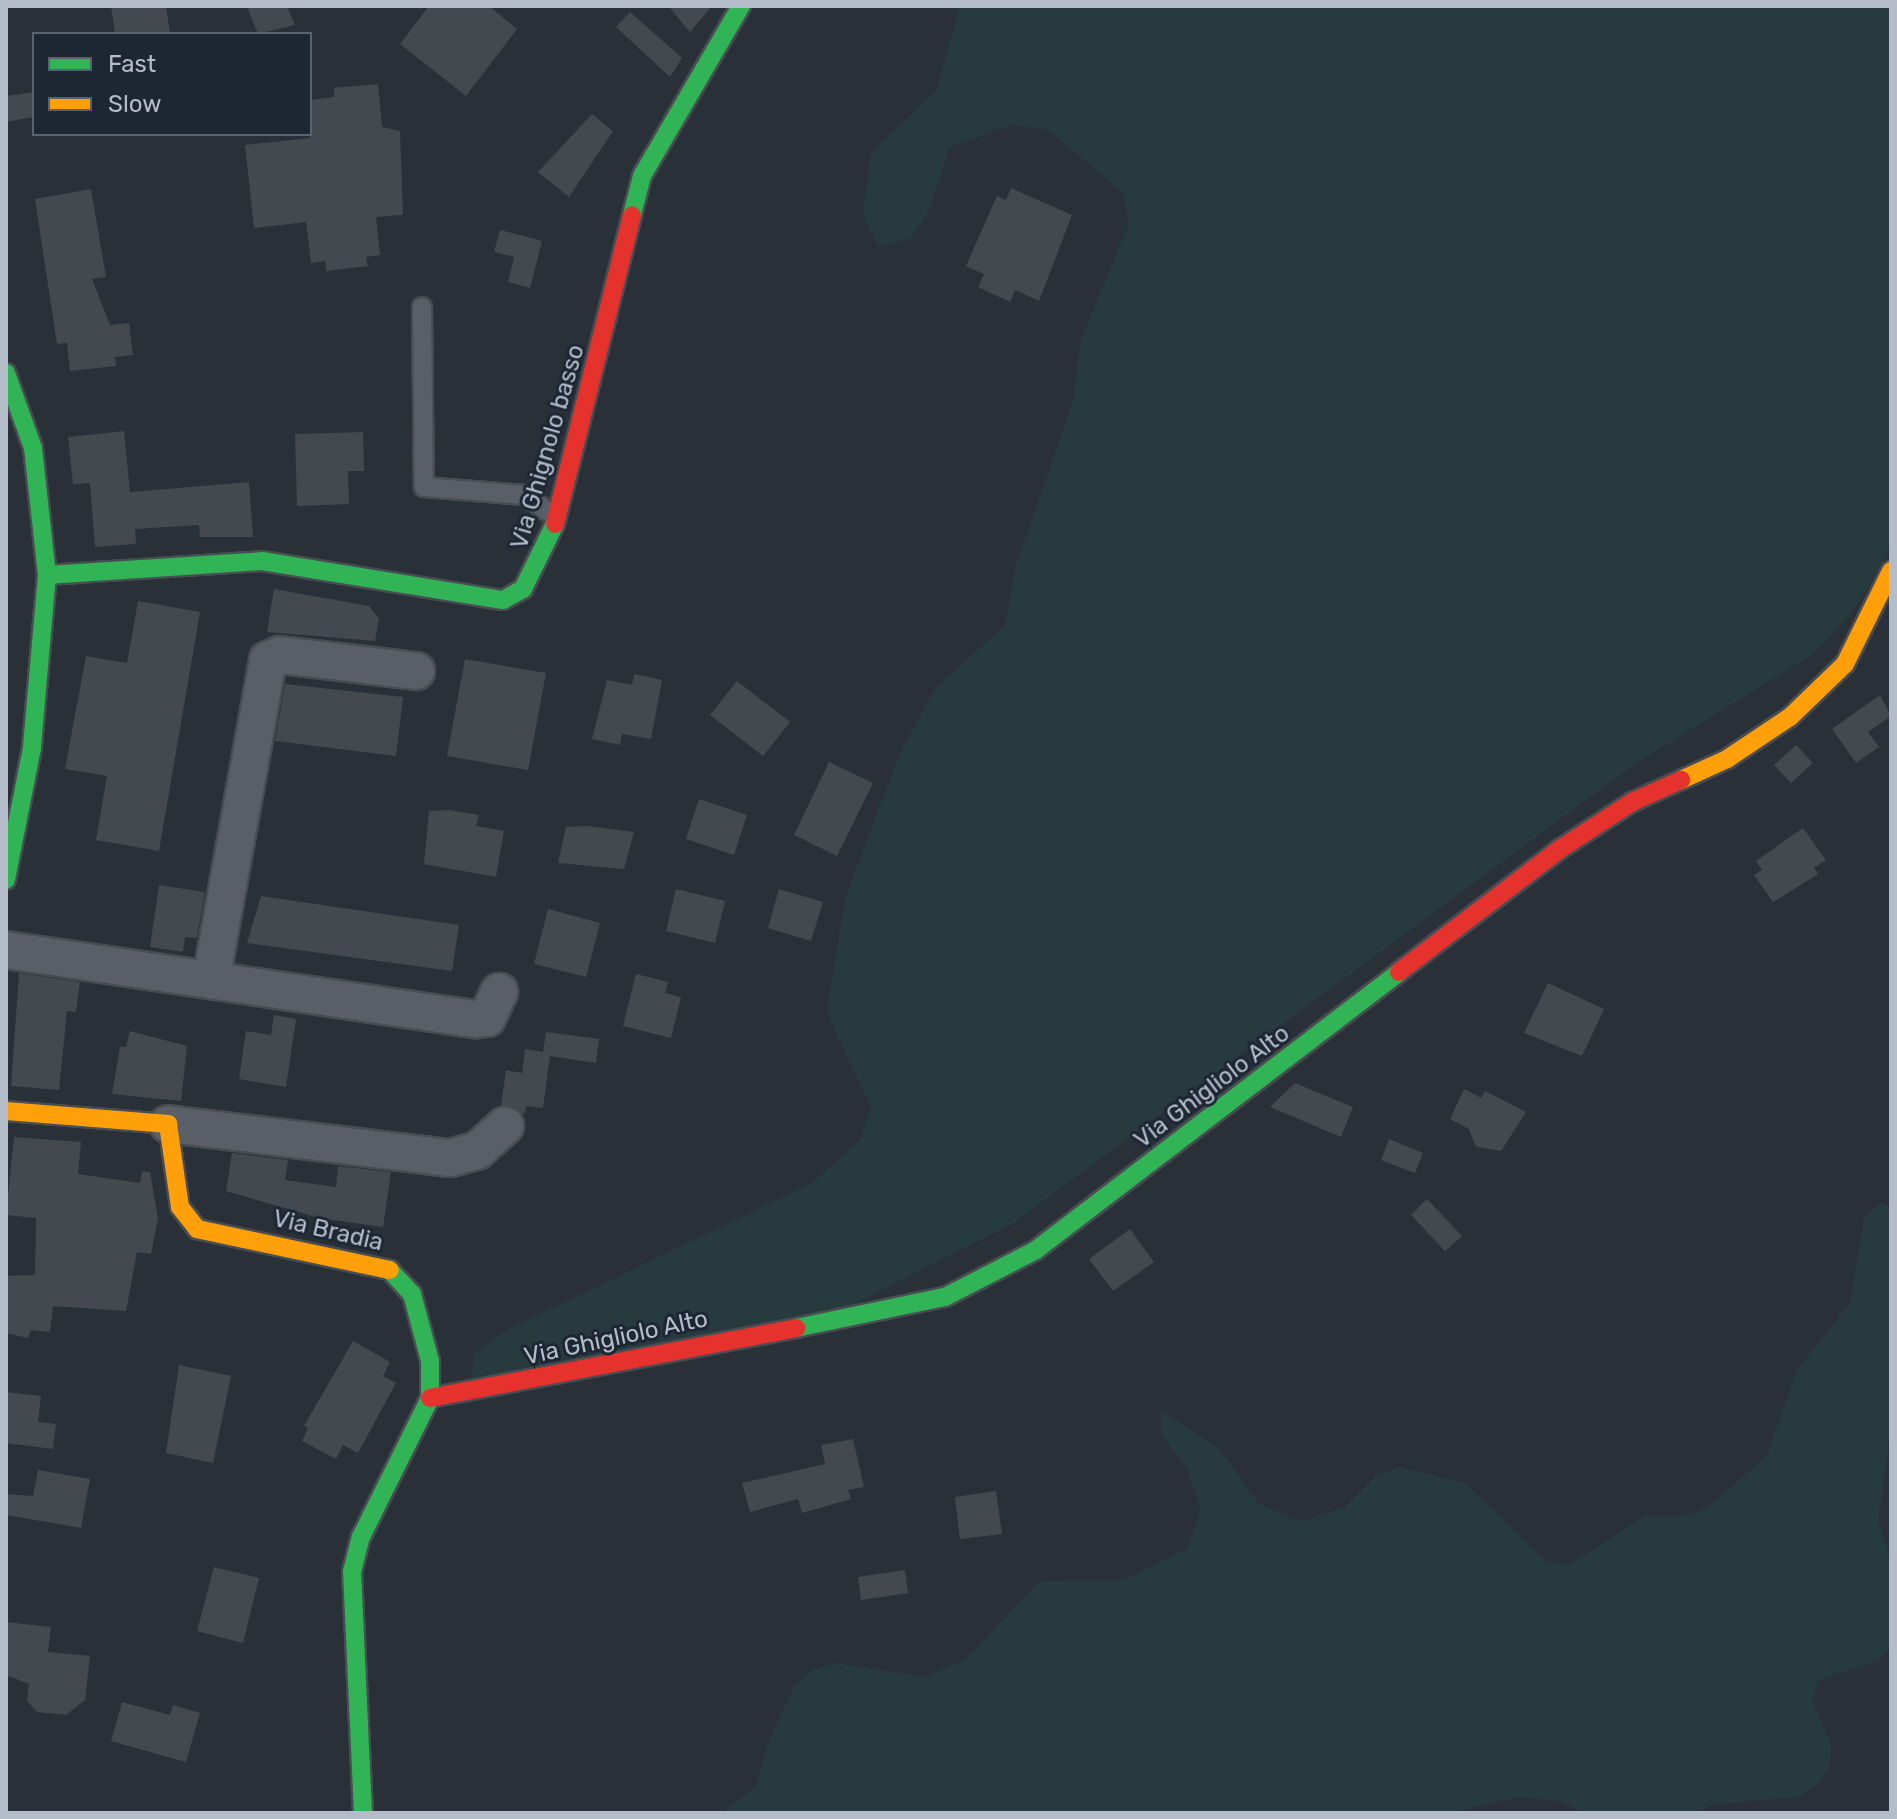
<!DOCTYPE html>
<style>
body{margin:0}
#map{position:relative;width:1897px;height:1819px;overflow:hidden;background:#2a3038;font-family:Rubik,sans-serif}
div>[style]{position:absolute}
.green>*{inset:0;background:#273a3e}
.building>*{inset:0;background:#444950}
.roads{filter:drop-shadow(2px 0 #484c53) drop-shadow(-2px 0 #484c53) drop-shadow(0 2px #484c53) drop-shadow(0 -2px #484c53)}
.lane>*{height:18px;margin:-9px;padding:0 9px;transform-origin:9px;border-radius:9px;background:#5a5e66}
.street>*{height:36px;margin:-18px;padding:0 18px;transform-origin:18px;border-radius:18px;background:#5a5e66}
.fast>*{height:18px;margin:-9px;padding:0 9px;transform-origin:9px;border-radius:9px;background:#30b455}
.slow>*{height:18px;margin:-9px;padding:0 9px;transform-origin:9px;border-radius:9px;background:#ff9f0a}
.jam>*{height:18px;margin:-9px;padding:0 9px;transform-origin:9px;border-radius:9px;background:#e5322d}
span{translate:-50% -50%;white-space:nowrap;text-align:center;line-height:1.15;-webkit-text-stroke:6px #1d2633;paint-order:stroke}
.street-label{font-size:24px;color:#b4bcc9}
.frame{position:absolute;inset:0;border:8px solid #b4bcc9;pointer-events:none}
.legend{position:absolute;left:32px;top:32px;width:280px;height:104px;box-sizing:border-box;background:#1d2633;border:2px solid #59626f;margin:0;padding:10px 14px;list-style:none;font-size:24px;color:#b4bcc9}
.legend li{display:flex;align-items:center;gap:16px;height:40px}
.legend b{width:40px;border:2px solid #59626f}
</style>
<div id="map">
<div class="green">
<i style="clip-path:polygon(960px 6px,1891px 6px,1891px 548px,1854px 610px,1815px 653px,1635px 764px,1012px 1224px,823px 1320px,471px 1378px,474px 1353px,509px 1329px,812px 1183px,860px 1140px,871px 1108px,827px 1013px,845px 898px,902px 748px,935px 689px,1005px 625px,1016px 565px,1073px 402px,1081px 339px,1129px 224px,1123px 193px,1047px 129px,1012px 125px,950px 147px,930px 209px,911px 238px,879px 247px,863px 215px,871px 153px,936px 91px)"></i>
<i style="clip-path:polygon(1880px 1203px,1891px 1206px,1891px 1427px,1878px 1522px,1891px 1560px,1891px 1647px,1878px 1661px,1818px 1680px,1812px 1702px,1831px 1743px,1830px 1765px,1819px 1783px,1799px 1797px,1714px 1804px,1694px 1813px,1585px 1813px,1560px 1801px,1518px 1797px,1448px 1813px,721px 1813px,756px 1787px,768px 1743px,795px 1685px,813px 1670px,836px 1663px,926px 1677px,967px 1658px,1038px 1582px,1127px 1579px,1187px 1549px,1201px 1509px,1187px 1469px,1161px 1434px,1161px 1411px,1219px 1448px,1259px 1504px,1303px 1522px,1345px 1507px,1376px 1476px,1399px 1467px,1465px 1483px,1547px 1562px,1570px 1564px,1645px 1516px,1691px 1515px,1711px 1505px,1767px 1455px,1797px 1370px,1850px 1303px,1864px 1218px)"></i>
</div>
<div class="building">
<i style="clip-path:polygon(111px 6px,166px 6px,170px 34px,115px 34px)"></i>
<i style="clip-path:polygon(247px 6px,287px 6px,295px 25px,258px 34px)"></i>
<i style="clip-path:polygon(429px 6px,489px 6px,517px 29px,466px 96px,400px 44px)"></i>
<i style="clip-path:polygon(668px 6px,712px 6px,690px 32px)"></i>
<i style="clip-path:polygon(630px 12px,682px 58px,670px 77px,616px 27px)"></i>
<i style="clip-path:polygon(378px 84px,382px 127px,400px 131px,403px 215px,376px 217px,380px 255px,366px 257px,368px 266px,326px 271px,325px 261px,311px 263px,306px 222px,254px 228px,245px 145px,310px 138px,310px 100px,334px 97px,334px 88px)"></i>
<i style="clip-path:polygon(34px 92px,34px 117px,6px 122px,6px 96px)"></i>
<i style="clip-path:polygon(592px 114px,613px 131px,569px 197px,538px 172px)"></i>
<i style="clip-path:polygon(1011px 188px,1072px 215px,1039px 301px,1015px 290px,1010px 302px,978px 287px,984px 274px,966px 266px,997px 196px,1006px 200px)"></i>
<i style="clip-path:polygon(91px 189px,106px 277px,92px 279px,110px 325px,129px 323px,133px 355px,115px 357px,116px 366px,70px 371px,67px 343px,57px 344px,35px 199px)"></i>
<i style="clip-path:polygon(500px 230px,542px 241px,530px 288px,508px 282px,514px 257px,494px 252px)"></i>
<i style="clip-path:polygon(124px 431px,130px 492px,249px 482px,253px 537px,200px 537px,199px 525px,135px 529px,136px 544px,95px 547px,90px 483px,73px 484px,68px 437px)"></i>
<i style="clip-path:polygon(363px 432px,364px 471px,348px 471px,349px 504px,297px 506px,295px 434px)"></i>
<i style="clip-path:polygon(274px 589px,369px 606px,379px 619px,375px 641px,267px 632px)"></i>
<i style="clip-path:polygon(138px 601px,200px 612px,159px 851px,96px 840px,107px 776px,65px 769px,86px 656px,127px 663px)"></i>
<i style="clip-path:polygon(465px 659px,546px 673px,528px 770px,447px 756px)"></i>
<i style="clip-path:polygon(634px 674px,662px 680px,651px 739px,622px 734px,620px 745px,592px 739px,607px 680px,632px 685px)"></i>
<i style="clip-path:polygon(737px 681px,790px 722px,763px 756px,710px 715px)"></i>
<i style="clip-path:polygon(285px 684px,403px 697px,396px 756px,275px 741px)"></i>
<i style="clip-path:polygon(1880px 695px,1891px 716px,1868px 732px,1879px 747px,1856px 763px,1832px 729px)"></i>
<i style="clip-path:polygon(1796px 745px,1813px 763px,1791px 783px,1774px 765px)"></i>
<i style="clip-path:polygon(829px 762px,873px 783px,837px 856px,794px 835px)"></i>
<i style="clip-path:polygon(699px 799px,747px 815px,734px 855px,686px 839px)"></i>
<i style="clip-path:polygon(450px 810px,479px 815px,476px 826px,504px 831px,496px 877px,424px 864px,429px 811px)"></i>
<i style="clip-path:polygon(588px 826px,634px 832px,624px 869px,558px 863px,566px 827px)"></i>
<i style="clip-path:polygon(1803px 828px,1826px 860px,1814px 868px,1818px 874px,1773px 902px,1754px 875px,1762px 870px,1756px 861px)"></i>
<i style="clip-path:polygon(159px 885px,205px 892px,197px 938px,185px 937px,183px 952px,150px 947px)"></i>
<i style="clip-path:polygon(676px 889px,725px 901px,715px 943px,666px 931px)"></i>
<i style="clip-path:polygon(779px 889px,823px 902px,811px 941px,768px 928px)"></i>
<i style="clip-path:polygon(261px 896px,459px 925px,452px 971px,247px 943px)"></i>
<i style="clip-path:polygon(548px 909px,600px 923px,586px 977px,534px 964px)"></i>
<i style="clip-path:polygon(19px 973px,80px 982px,76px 1012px,67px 1011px,59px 1090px,11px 1086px)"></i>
<i style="clip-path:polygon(636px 974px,668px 982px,665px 993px,681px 997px,671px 1038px,623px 1026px)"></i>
<i style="clip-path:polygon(1548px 983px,1604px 1009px,1582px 1056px,1524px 1033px)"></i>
<i style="clip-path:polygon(274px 1015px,296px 1019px,286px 1087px,239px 1079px,246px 1031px,271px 1035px)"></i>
<i style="clip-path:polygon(130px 1031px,187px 1046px,181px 1101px,112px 1094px,120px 1047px,126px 1047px)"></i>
<i style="clip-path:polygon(546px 1032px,599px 1039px,596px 1063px,550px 1056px,543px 1108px,526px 1106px,525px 1114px,501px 1106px,506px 1070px,522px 1073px,525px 1049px,543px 1052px)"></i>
<i style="clip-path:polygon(1295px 1083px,1353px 1107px,1341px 1137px,1270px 1107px)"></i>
<i style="clip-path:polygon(1464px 1089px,1481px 1098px,1485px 1091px,1526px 1112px,1501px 1151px,1476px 1147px,1469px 1129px,1450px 1119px)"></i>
<i style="clip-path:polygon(14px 1137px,81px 1142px,78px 1174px,140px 1183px,142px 1171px,150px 1172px,158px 1218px,151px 1254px,137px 1252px,126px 1311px,53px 1306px,50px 1332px,31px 1330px,28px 1338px,6px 1333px,6px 1276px,35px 1275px,36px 1218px,6px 1215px)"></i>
<i style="clip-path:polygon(1389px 1139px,1423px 1153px,1415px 1173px,1381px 1160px)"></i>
<i style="clip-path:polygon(232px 1153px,288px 1160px,285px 1180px,336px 1187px,338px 1166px,391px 1172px,383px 1227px,319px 1218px,226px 1191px)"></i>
<i style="clip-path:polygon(1427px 1199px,1462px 1236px,1445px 1251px,1411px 1215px)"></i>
<i style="clip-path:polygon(1130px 1229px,1154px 1262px,1113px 1291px,1089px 1259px)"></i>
<i style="clip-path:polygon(353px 1341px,390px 1362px,383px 1376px,396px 1383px,358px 1453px,343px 1445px,336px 1459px,302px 1441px,308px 1428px,304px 1426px)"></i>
<i style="clip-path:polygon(179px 1365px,231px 1376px,213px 1463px,166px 1453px)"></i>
<i style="clip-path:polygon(6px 1392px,41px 1396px,38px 1422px,56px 1424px,53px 1449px,6px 1443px)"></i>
<i style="clip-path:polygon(853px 1439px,864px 1487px,848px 1490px,851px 1499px,802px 1513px,798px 1499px,750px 1512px,742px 1483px,825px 1464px,821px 1445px)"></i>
<i style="clip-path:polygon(38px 1470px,90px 1479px,81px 1528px,6px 1515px,6px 1494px,33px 1496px)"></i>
<i style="clip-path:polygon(996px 1491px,1002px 1534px,960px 1539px,955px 1497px)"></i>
<i style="clip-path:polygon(214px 1567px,259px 1578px,243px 1643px,197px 1631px)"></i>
<i style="clip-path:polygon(905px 1570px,908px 1593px,861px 1600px,858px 1577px)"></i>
<i style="clip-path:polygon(6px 1622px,51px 1627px,48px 1652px,90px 1656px,85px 1700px,66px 1715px,37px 1712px,27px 1701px,29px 1684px,6px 1675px)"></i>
<i style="clip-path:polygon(122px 1702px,170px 1715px,173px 1705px,200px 1713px,186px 1762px,111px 1741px)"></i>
</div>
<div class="roads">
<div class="lane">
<i style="left:422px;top:307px;width:180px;rotate:89.4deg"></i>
<i style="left:424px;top:487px;width:101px;rotate:4.5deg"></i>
<i style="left:525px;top:495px;width:34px;rotate:36deg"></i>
</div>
<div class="street">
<i style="left:6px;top:950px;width:475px;rotate:8.4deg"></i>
<i style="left:476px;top:1019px;width:11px;rotate:-5deg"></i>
<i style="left:487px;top:1018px;width:29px;rotate:-65deg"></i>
<i style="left:211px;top:980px;width:325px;rotate:-79.9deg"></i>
<i style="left:268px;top:660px;width:13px;rotate:-23deg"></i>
<i style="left:280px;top:655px;width:137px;rotate:6.7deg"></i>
<i style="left:168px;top:1124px;width:284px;rotate:6.9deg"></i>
<i style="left:450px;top:1158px;width:28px;rotate:-15deg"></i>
<i style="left:477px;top:1151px;width:38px;rotate:-42deg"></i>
</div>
<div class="fast">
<i style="left:632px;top:215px;width:40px;rotate:-75.6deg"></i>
<i style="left:642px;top:176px;width:197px;rotate:-59.8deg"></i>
<i style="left:6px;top:373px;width:80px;rotate:70.2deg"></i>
<i style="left:33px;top:448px;width:128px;rotate:83.7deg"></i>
<i style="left:47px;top:575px;width:174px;rotate:95deg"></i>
<i style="left:32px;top:748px;width:134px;rotate:101.2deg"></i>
<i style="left:47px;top:575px;width:215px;rotate:-3.7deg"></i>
<i style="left:262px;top:561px;width:244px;rotate:9.2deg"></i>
<i style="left:503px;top:600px;width:23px;rotate:-29deg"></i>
<i style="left:523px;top:589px;width:72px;rotate:-63.8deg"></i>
<i style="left:796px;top:1328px;width:152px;rotate:-11.8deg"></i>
<i style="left:945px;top:1297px;width:102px;rotate:-27.3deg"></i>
<i style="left:1036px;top:1250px;width:457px;rotate:-37.4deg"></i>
<i style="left:363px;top:1813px;width:241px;rotate:-92.6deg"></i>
<i style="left:352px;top:1572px;width:36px;rotate:-76deg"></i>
<i style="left:361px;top:1537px;width:155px;rotate:-63.6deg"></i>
<i style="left:430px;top:1398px;width:37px;rotate:-90deg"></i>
<i style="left:430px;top:1361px;width:69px;rotate:-105deg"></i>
<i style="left:412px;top:1294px;width:33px;rotate:-133deg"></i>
</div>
<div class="slow">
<i style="left:1681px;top:780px;width:51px;rotate:-24.5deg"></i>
<i style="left:1727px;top:759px;width:76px;rotate:-33.7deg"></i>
<i style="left:1790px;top:717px;width:76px;rotate:-43.9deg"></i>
<i style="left:1845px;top:664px;width:104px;rotate:-63.7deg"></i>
<i style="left:6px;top:1111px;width:163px;rotate:4.6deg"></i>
<i style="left:168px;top:1124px;width:84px;rotate:81.8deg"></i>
<i style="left:180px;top:1207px;width:28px;rotate:52deg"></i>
<i style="left:197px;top:1229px;width:197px;rotate:12deg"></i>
</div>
<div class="jam">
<i style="left:555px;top:524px;width:318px;rotate:-76deg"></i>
<i style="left:1399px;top:972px;width:203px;rotate:-37.4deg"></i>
<i style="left:1560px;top:849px;width:86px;rotate:-33.1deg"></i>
<i style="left:1632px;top:802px;width:54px;rotate:-24.2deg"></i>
<i style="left:430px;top:1398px;width:373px;rotate:-10.8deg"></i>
</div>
</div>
<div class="street-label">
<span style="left:548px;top:447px;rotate:-74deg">Via Ghignolo basso</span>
<span style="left:1212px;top:1087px;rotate:-37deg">Via Ghigliolo Alto</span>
<span style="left:328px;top:1231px;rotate:13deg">Via Bradia</span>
<span style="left:616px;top:1338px;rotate:-12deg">Via Ghigliolo Alto</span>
</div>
<div class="frame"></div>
<ul class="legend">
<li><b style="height:10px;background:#30b455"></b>Fast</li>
<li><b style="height:10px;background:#ff9f0a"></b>Slow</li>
</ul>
</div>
